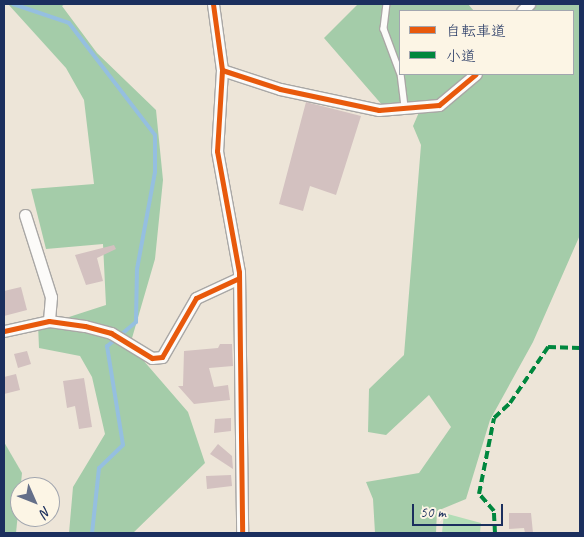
<!DOCTYPE html>
<meta charset="utf-8">
<style>
body{margin:0}
#map{position:relative;width:584px;height:537px;overflow:hidden;background:#ede5d8;font-family:Caveat,"Klee One",sans-serif}
div>[style]{position:absolute}
.green>*{inset:0;background:#b2ddb6}
.forest>*{inset:0;background:#a4cca9}
.stream>*{height:4px;margin:-2px;padding:0 2px;transform-origin:2px;border-radius:2px;background:#95bfe0}
.building>*{inset:0;background:#d3c1c0}
.roads{filter:drop-shadow(1px 0 #a9a7a5) drop-shadow(-1px 0 #a9a7a5) drop-shadow(0 1px #a9a7a5) drop-shadow(0 -1px #a9a7a5)}
.lane>*{height:5.5px;margin:-2.75px;padding:0 2.75px;transform-origin:2.75px;border-radius:2.75px;background:#fcfbf9}
.street>*{height:11px;margin:-5.5px;padding:0 5.5px;transform-origin:5.5px;border-radius:5.5px;background:#fcfbf9}
.quiet>*{height:4px;margin-top:-2px;transform-origin:0;background:repeating-linear-gradient(90deg,#00873e 0 8px,transparent 0 12px)}
.cycleway>*{height:5px;margin:-2.5px;padding:0 2.5px;transform-origin:2.5px;border-radius:2.5px;background:#e8590c}
span{translate:-50% -50%;white-space:nowrap;text-align:center;line-height:1.15;-webkit-text-stroke:4.5px #fcf5e5;paint-order:stroke}
.frame{position:absolute;inset:0;border:5px solid #1b2f5e;pointer-events:none}
.legend{position:absolute;left:399px;top:10px;width:175px;height:65px;box-sizing:border-box;background:#fcf5e5;border:1px solid #a2a6af;margin:0;padding:6px 9px;list-style:none;font-size:15px;color:#1b2f5e}
.legend li{display:flex;align-items:center;gap:10px;height:25px}
.legend b{width:25px;border:1px solid #a2a6af}
.north{position:absolute;left:10px;top:477px;width:50px;height:50px;box-sizing:border-box;background:#fcf5e5;border:1px solid #a2a6af;border-radius:50%;rotate:134deg;font-size:14px;font-weight:700;line-height:20px;text-align:center;color:#1b2f5e}
.north::after{content:'';display:block;margin:auto;width:18px;height:22px;background:#646f89;clip-path:polygon(50% 0,100% 100%,50% 72%,0 100%)}
.scale{position:absolute;left:412px;top:504px;width:91px;height:22px;box-sizing:border-box;border:2px solid #1b2f5e;border-top:0;padding-left:6px;font-size:15px;line-height:18px;white-space:nowrap;color:#1b2f5e;-webkit-text-stroke:4px #fcf5e5;paint-order:stroke}
</style>
<div id="map">
<div class="green">
<i style="clip-path:polygon(444px 513px,481px 523px,480px 533px,442px 533px)"></i>
</div>
<div class="forest">
<i style="clip-path:polygon(8px 4px,65px 4px,62px 6px,97px 53px,156px 110px,163px 180px,155px 259px,130px 345px,188px 412px,205px 463px,133px 533px,69px 533px,73px 487px,105px 434px,92px 377px,80px 356px,39px 348px,38px 324px,71px 320px,69px 317px,106px 305px,103px 244px,46px 249px,31px 189px,94px 184px,84px 100px,66px 68px)"></i>
<i style="clip-path:polygon(358px 4px,468px 4px,474px 11px,400px 11px,400px 74px,573px 74px,573px 11px,526px 11px,531px 4px,580px 4px,580px 235px,533px 342px,490px 420px,466px 499px,437px 511px,436px 533px,375px 533px,373px 499px,366px 482px,419px 473px,451px 427px,429px 395px,386px 435px,368px 432px,369px 389px,404px 355px,421px 145px,413px 126px,423px 103px,383px 106px,324px 38px)"></i>
<i style="clip-path:polygon(4px 442px,22px 473px,16px 533px,4px 533px)"></i>
</div>
<div class="stream">
<i style="left:13px;top:4px;width:59px;rotate:18.7deg"></i>
<i style="left:69px;top:23px;width:141px;rotate:52.5deg"></i>
<i style="left:155px;top:135px;width:37px;rotate:90deg"></i>
<i style="left:155px;top:172px;width:99px;rotate:100.5deg"></i>
<i style="left:137px;top:269px;width:53px;rotate:91.1deg"></i>
<i style="left:136px;top:322px;width:38px;rotate:140deg"></i>
<i style="left:107px;top:346px;width:100px;rotate:80.8deg"></i>
<i style="left:123px;top:445px;width:33px;rotate:136deg"></i>
<i style="left:99px;top:468px;width:65px;rotate:96.1deg"></i>
</div>
<div class="building">
<i style="clip-path:polygon(306px 102px,361px 116px,336px 195px,310px 186px,303px 211px,279px 204px)"></i>
<i style="clip-path:polygon(114px 245px,116px 249px,97px 258px,103px 281px,86px 285px,75px 255px)"></i>
<i style="clip-path:polygon(21px 287px,27px 310px,4px 316px,4px 291px)"></i>
<i style="clip-path:polygon(220px 344px,232px 344px,233px 366px,209px 368px,214px 387px,228px 385px,230px 400px,194px 404px,178px 386px,183px 386px,184px 351px,218px 348px)"></i>
<i style="clip-path:polygon(27px 351px,31px 364px,18px 368px,14px 354px)"></i>
<i style="clip-path:polygon(16px 374px,20px 390px,4px 394px,4px 377px)"></i>
<i style="clip-path:polygon(84px 378px,92px 427px,79px 429px,75px 406px,67px 408px,63px 381px)"></i>
<i style="clip-path:polygon(231px 418px,231px 431px,214px 433px,215px 419px)"></i>
<i style="clip-path:polygon(218px 444px,232px 456px,233px 469px,210px 454px)"></i>
<i style="clip-path:polygon(231px 475px,232px 486px,207px 489px,206px 476px)"></i>
<i style="clip-path:polygon(509px 513px,531px 513px,533px 533px,525px 533px,524px 528px,509px 529px)"></i>
</div>
<div class="roads">
<div class="lane">
<i style="left:387px;top:4px;width:25px;rotate:97deg"></i>
<i style="left:384px;top:29px;width:46px;rotate:69.6deg"></i>
<i style="left:401px;top:74px;width:35px;rotate:83deg"></i>
</div>
<div class="street">
<i style="left:213px;top:4px;width:67px;rotate:82.2deg"></i>
<i style="left:222px;top:70px;width:81px;rotate:93.5deg"></i>
<i style="left:217px;top:151px;width:123px;rotate:79.7deg"></i>
<i style="left:239px;top:272px;width:261px;rotate:89.3deg"></i>
<i style="left:522px;top:11px;width:10px;rotate:-45deg"></i>
<i style="left:222px;top:70px;width:61px;rotate:18.1deg"></i>
<i style="left:280px;top:89px;width:101px;rotate:12deg"></i>
<i style="left:379px;top:110px;width:60px;rotate:-4.8deg"></i>
<i style="left:439px;top:105px;width:48px;rotate:-40deg"></i>
<i style="left:25px;top:215px;width:86px;rotate:72.4deg"></i>
<i style="left:51px;top:297px;width:24px;rotate:95deg"></i>
<i style="left:4px;top:331px;width:46px;rotate:-12.5deg"></i>
<i style="left:49px;top:321px;width:36px;rotate:8deg"></i>
<i style="left:85px;top:326px;width:27px;rotate:15deg"></i>
<i style="left:111px;top:333px;width:48px;rotate:31.4deg"></i>
<i style="left:152px;top:358px;width:10px;rotate:-6deg"></i>
<i style="left:162px;top:357px;width:68px;rotate:-60deg"></i>
<i style="left:196px;top:298px;width:47px;rotate:-24.9deg"></i>
</div>
</div>
<div class="quiet">
<i style="left:495px;top:533px;width:22px;rotate:-93deg"></i>
<i style="left:494px;top:511px;width:23px;rotate:-131deg"></i>
<i style="left:479px;top:494px;width:77px;rotate:-78.8deg"></i>
<i style="left:494px;top:418px;width:22px;rotate:-43deg"></i>
<i style="left:510px;top:403px;width:68px;rotate:-55.8deg"></i>
<i style="left:548px;top:347px;width:32px;rotate:2deg"></i>
</div>
<div class="cycleway">
<i style="left:213px;top:4px;width:67px;rotate:82.2deg"></i>
<i style="left:222px;top:70px;width:81px;rotate:93.5deg"></i>
<i style="left:217px;top:151px;width:123px;rotate:79.7deg"></i>
<i style="left:239px;top:272px;width:261px;rotate:89.3deg"></i>
<i style="left:222px;top:70px;width:61px;rotate:18.1deg"></i>
<i style="left:280px;top:89px;width:101px;rotate:12deg"></i>
<i style="left:379px;top:110px;width:60px;rotate:-4.8deg"></i>
<i style="left:439px;top:105px;width:48px;rotate:-40deg"></i>
<i style="left:4px;top:331px;width:46px;rotate:-12.5deg"></i>
<i style="left:49px;top:321px;width:36px;rotate:8deg"></i>
<i style="left:85px;top:326px;width:27px;rotate:15deg"></i>
<i style="left:111px;top:333px;width:48px;rotate:31.4deg"></i>
<i style="left:152px;top:358px;width:10px;rotate:-6deg"></i>
<i style="left:162px;top:357px;width:68px;rotate:-60deg"></i>
<i style="left:196px;top:298px;width:47px;rotate:-24.9deg"></i>
</div>
<div class="frame"></div>
<ul class="legend">
<li><b style="height:6px;background:#e8590c"></b>自転車道</li>
<li><b style="height:6px;background:#00873e"></b>小道</li>
</ul>
<div class="north">N</div>
<div class="scale">50 m</div>
</div>
